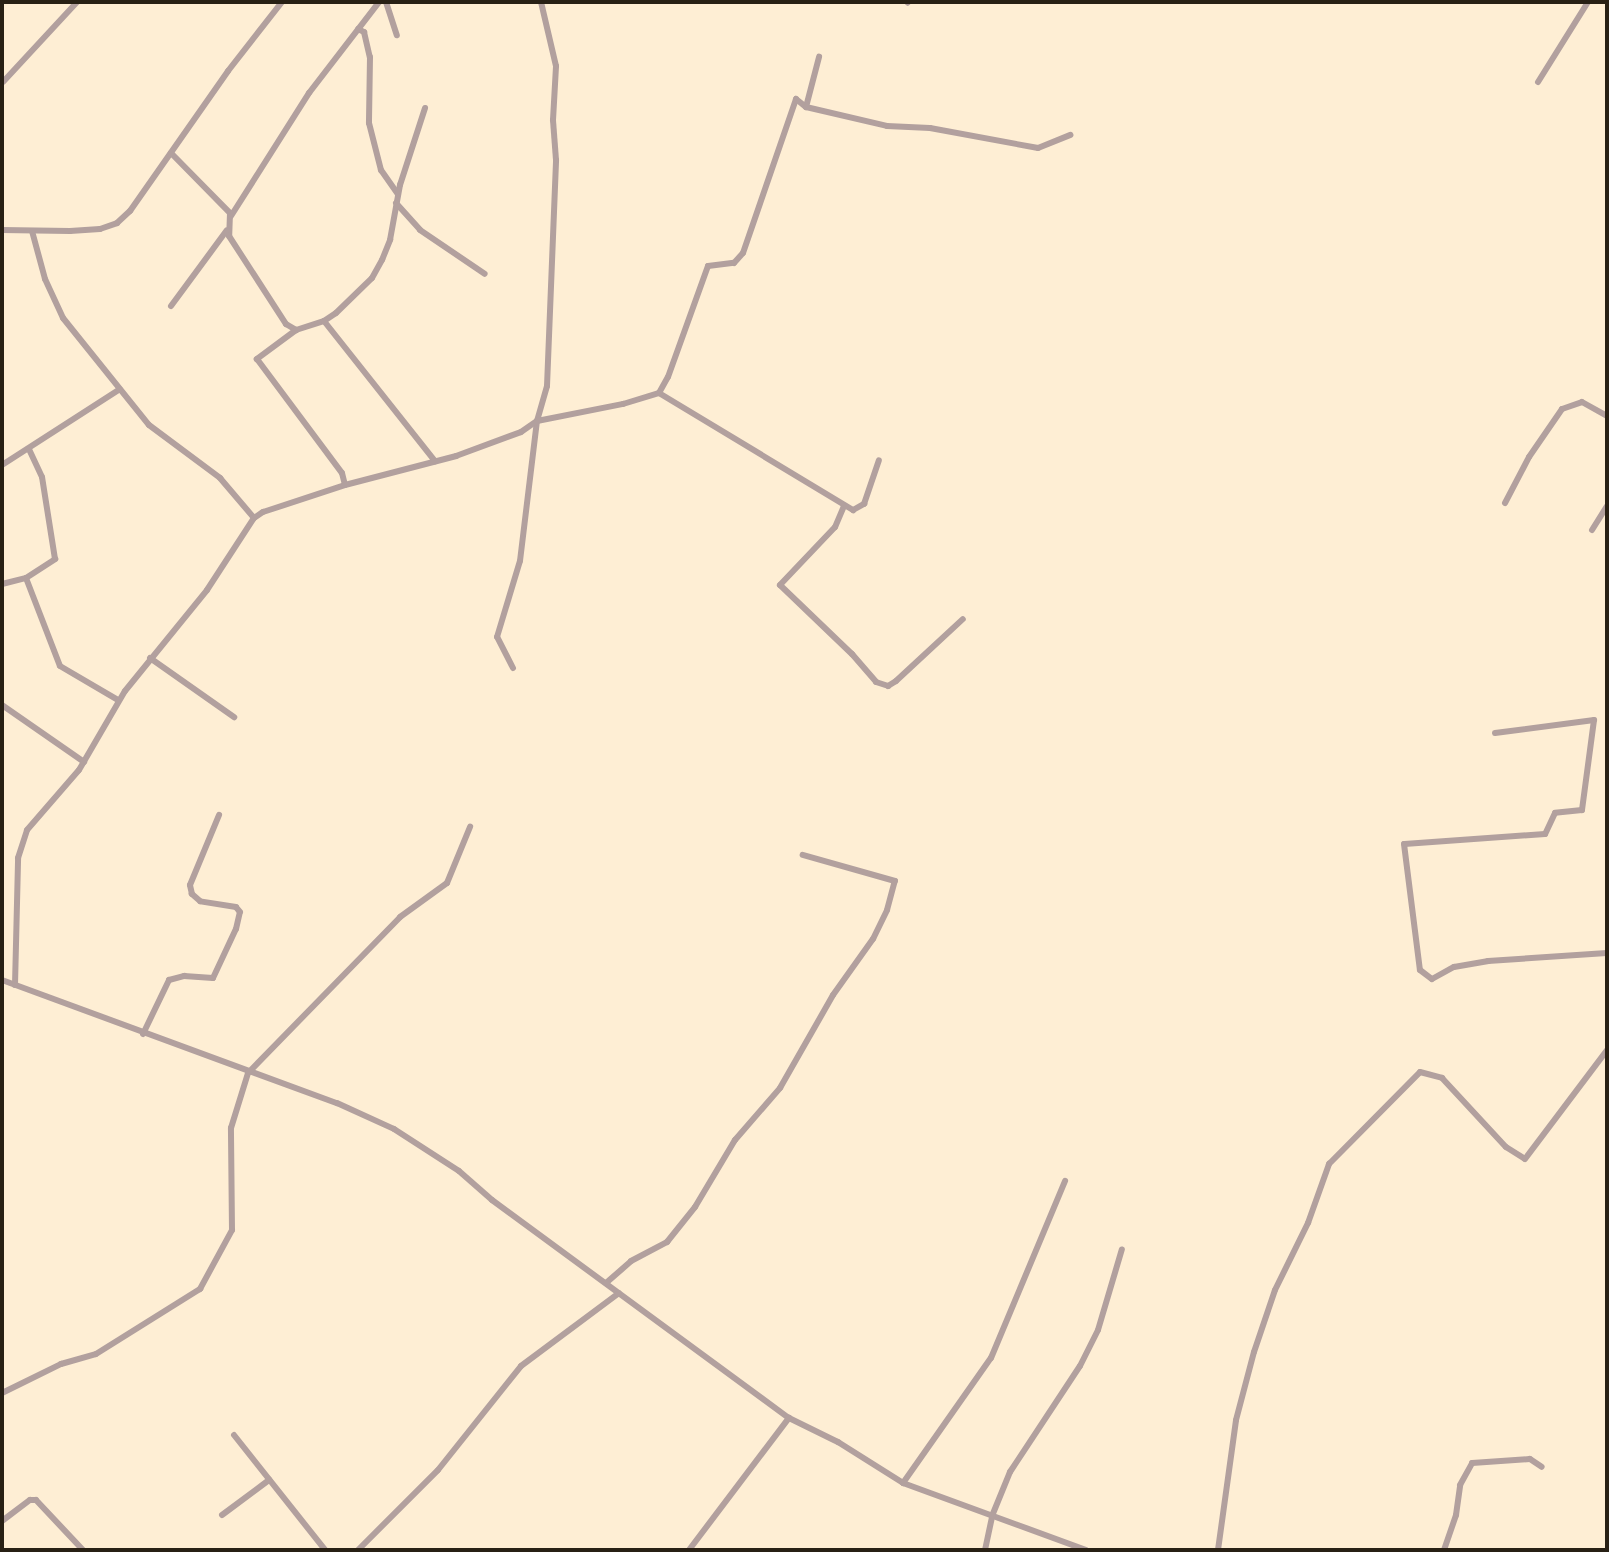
<!DOCTYPE html>
<style>
body{margin:0}
#map{position:relative;width:1609px;height:1552px;overflow:hidden;background:#feeed4;font-family:Overpass,sans-serif}
div>[style]{position:absolute}
.minor>*{height:6px;margin:-3px;padding:0 3px;transform-origin:3px;border-radius:3px;background:#b2a09e}
span{translate:-50% -50%;white-space:nowrap;text-align:center;line-height:1.15;-webkit-text-stroke:8px #fdfdfd;paint-order:stroke}
.frame{position:absolute;inset:0;border:4px solid #282014;pointer-events:none}
</style>
<div id="map">
<div class="minor">
<i style="left:386px;top:2px;width:35px;rotate:72deg"></i>
<i style="left:907px;top:2px;width:1px;rotate:45deg"></i>
<i style="left:358px;top:29px;width:7px;rotate:27deg"></i>
<i style="left:364px;top:32px;width:26px;rotate:77deg"></i>
<i style="left:370px;top:57px;width:66px;rotate:90.9deg"></i>
<i style="left:369px;top:123px;width:49px;rotate:75.7deg"></i>
<i style="left:381px;top:170px;width:29px;rotate:55deg"></i>
<i style="left:3px;top:82px;width:109px;rotate:-47.2deg"></i>
<i style="left:1538px;top:82px;width:94px;rotate:-58deg"></i>
<i style="left:806px;top:107px;width:52px;rotate:-75.4deg"></i>
<i style="left:171px;top:153px;width:84px;rotate:45.5deg"></i>
<i style="left:230px;top:213px;width:23px;rotate:92deg"></i>
<i style="left:229px;top:236px;width:105px;rotate:57.1deg"></i>
<i style="left:286px;top:324px;width:12px;rotate:31deg"></i>
<i style="left:296px;top:330px;width:29px;rotate:-18deg"></i>
<i style="left:324px;top:321px;width:14px;rotate:-34deg"></i>
<i style="left:336px;top:313px;width:50px;rotate:-44.2deg"></i>
<i style="left:372px;top:278px;width:21px;rotate:-61deg"></i>
<i style="left:382px;top:260px;width:22px;rotate:-68deg"></i>
<i style="left:390px;top:240px;width:56px;rotate:-79.7deg"></i>
<i style="left:400px;top:185px;width:81px;rotate:-72deg"></i>
<i style="left:396px;top:203px;width:36px;rotate:48deg"></i>
<i style="left:420px;top:230px;width:78px;rotate:34.1deg"></i>
<i style="left:231px;top:216px;width:146px;rotate:-57.6deg"></i>
<i style="left:309px;top:93px;width:115px;rotate:-52.4deg"></i>
<i style="left:2px;top:230px;width:68px;rotate:0.8deg"></i>
<i style="left:70px;top:231px;width:30px;rotate:-4deg"></i>
<i style="left:100px;top:229px;width:18px;rotate:-19deg"></i>
<i style="left:117px;top:223px;width:18px;rotate:-43deg"></i>
<i style="left:130px;top:211px;width:171px;rotate:-55deg"></i>
<i style="left:228px;top:71px;width:88px;rotate:-52deg"></i>
<i style="left:32px;top:231px;width:50px;rotate:74.8deg"></i>
<i style="left:45px;top:279px;width:43px;rotate:65.2deg"></i>
<i style="left:63px;top:318px;width:137px;rotate:51.2deg"></i>
<i style="left:149px;top:425px;width:89px;rotate:36.7deg"></i>
<i style="left:220px;top:478px;width:52px;rotate:49.6deg"></i>
<i style="left:171px;top:306px;width:94px;rotate:-53.6deg"></i>
<i style="left:324px;top:321px;width:179px;rotate:51.6deg"></i>
<i style="left:296px;top:330px;width:49px;rotate:143.4deg"></i>
<i style="left:257px;top:359px;width:142px;rotate:53.3deg"></i>
<i style="left:342px;top:473px;width:12px;rotate:76deg"></i>
<i style="left:659px;top:393px;width:18px;rotate:-61deg"></i>
<i style="left:668px;top:377px;width:118px;rotate:-70.2deg"></i>
<i style="left:708px;top:266px;width:26px;rotate:-7deg"></i>
<i style="left:734px;top:263px;width:13px;rotate:-48deg"></i>
<i style="left:743px;top:253px;width:163px;rotate:-71deg"></i>
<i style="left:796px;top:99px;width:13px;rotate:39deg"></i>
<i style="left:806px;top:107px;width:83px;rotate:13.2deg"></i>
<i style="left:887px;top:126px;width:43px;rotate:2.7deg"></i>
<i style="left:930px;top:128px;width:110px;rotate:10.5deg"></i>
<i style="left:1038px;top:148px;width:35px;rotate:-22deg"></i>
<i style="left:2px;top:465px;width:140px;rotate:-32.8deg"></i>
<i style="left:1505px;top:503px;width:52px;rotate:-62.4deg"></i>
<i style="left:1529px;top:457px;width:58px;rotate:-55.5deg"></i>
<i style="left:1562px;top:409px;width:21px;rotate:-19deg"></i>
<i style="left:1582px;top:402px;width:29px;rotate:29deg"></i>
<i style="left:844px;top:506px;width:23px;rotate:113deg"></i>
<i style="left:835px;top:527px;width:80px;rotate:133.5deg"></i>
<i style="left:780px;top:585px;width:100px;rotate:43.8deg"></i>
<i style="left:852px;top:654px;width:37px;rotate:49deg"></i>
<i style="left:876px;top:682px;width:13px;rotate:18deg"></i>
<i style="left:888px;top:686px;width:9px;rotate:-32deg"></i>
<i style="left:896px;top:681px;width:91px;rotate:-42.8deg"></i>
<i style="left:1592px;top:530px;width:28px;rotate:-58deg"></i>
<i style="left:26px;top:578px;width:35px;rotate:-33deg"></i>
<i style="left:55px;top:559px;width:83px;rotate:-99deg"></i>
<i style="left:42px;top:477px;width:31px;rotate:-115deg"></i>
<i style="left:2px;top:584px;width:25px;rotate:-14deg"></i>
<i style="left:26px;top:578px;width:94px;rotate:68.9deg"></i>
<i style="left:60px;top:666px;width:67px;rotate:30.4deg"></i>
<i style="left:150px;top:658px;width:103px;rotate:35.1deg"></i>
<i style="left:513px;top:668px;width:35px;rotate:-117deg"></i>
<i style="left:497px;top:637px;width:79px;rotate:-73.2deg"></i>
<i style="left:520px;top:561px;width:141px;rotate:-83.1deg"></i>
<i style="left:537px;top:421px;width:36px;rotate:-74deg"></i>
<i style="left:547px;top:386px;width:226px;rotate:-87.7deg"></i>
<i style="left:556px;top:160px;width:40px;rotate:-94.3deg"></i>
<i style="left:553px;top:120px;width:54px;rotate:-86.8deg"></i>
<i style="left:556px;top:66px;width:66px;rotate:-103.2deg"></i>
<i style="left:2px;top:705px;width:100px;rotate:34.8deg"></i>
<i style="left:1495px;top:733px;width:100px;rotate:-7.5deg"></i>
<i style="left:1594px;top:720px;width:91px;rotate:97.6deg"></i>
<i style="left:1582px;top:810px;width:27px;rotate:174deg"></i>
<i style="left:1555px;top:813px;width:23px;rotate:115deg"></i>
<i style="left:1545px;top:834px;width:141px;rotate:175.9deg"></i>
<i style="left:1404px;top:844px;width:127px;rotate:82.8deg"></i>
<i style="left:1420px;top:970px;width:15px;rotate:37deg"></i>
<i style="left:1432px;top:979px;width:25px;rotate:-29deg"></i>
<i style="left:1454px;top:967px;width:35px;rotate:-10deg"></i>
<i style="left:1488px;top:961px;width:119px;rotate:-3.8deg"></i>
<i style="left:2px;top:980px;width:357px;rotate:20.2deg"></i>
<i style="left:337px;top:1103px;width:63px;rotate:24.5deg"></i>
<i style="left:394px;top:1129px;width:77px;rotate:32.9deg"></i>
<i style="left:459px;top:1171px;width:44px;rotate:41.3deg"></i>
<i style="left:492px;top:1200px;width:368px;rotate:36.3deg"></i>
<i style="left:789px;top:1418px;width:55px;rotate:26.1deg"></i>
<i style="left:838px;top:1442px;width:77px;rotate:32.2deg"></i>
<i style="left:903px;top:1483px;width:195px;rotate:20.1deg"></i>
<i style="left:15px;top:985px;width:127px;rotate:-88.6deg"></i>
<i style="left:18px;top:858px;width:29px;rotate:-72deg"></i>
<i style="left:27px;top:830px;width:79px;rotate:-49.1deg"></i>
<i style="left:79px;top:770px;width:91px;rotate:-59.8deg"></i>
<i style="left:125px;top:691px;width:130px;rotate:-50.9deg"></i>
<i style="left:207px;top:590px;width:86px;rotate:-56.9deg"></i>
<i style="left:254px;top:518px;width:11px;rotate:-34deg"></i>
<i style="left:263px;top:512px;width:86px;rotate:-18.2deg"></i>
<i style="left:345px;top:485px;width:115px;rotate:-14.6deg"></i>
<i style="left:456px;top:456px;width:69px;rotate:-20.3deg"></i>
<i style="left:521px;top:432px;width:19px;rotate:-35deg"></i>
<i style="left:537px;top:421px;width:88px;rotate:-11.2deg"></i>
<i style="left:623px;top:404px;width:38px;rotate:-17deg"></i>
<i style="left:659px;top:393px;width:227px;rotate:31.1deg"></i>
<i style="left:853px;top:510px;width:13px;rotate:-29deg"></i>
<i style="left:864px;top:504px;width:46px;rotate:-71.2deg"></i>
<i style="left:143px;top:1034px;width:60px;rotate:-64.3deg"></i>
<i style="left:169px;top:980px;width:16px;rotate:-15deg"></i>
<i style="left:184px;top:976px;width:29px;rotate:4deg"></i>
<i style="left:213px;top:978px;width:54px;rotate:-64.9deg"></i>
<i style="left:236px;top:929px;width:17px;rotate:-77deg"></i>
<i style="left:240px;top:912px;width:6px;rotate:-129deg"></i>
<i style="left:236px;top:907px;width:36px;rotate:-171deg"></i>
<i style="left:200px;top:901px;width:11px;rotate:-139deg"></i>
<i style="left:192px;top:894px;width:9px;rotate:-103deg"></i>
<i style="left:190px;top:885px;width:76px;rotate:-67.5deg"></i>
<i style="left:606px;top:1283px;width:33px;rotate:-41deg"></i>
<i style="left:631px;top:1261px;width:41px;rotate:-27.8deg"></i>
<i style="left:667px;top:1242px;width:45px;rotate:-51.3deg"></i>
<i style="left:695px;top:1207px;width:78px;rotate:-59.2deg"></i>
<i style="left:735px;top:1140px;width:69px;rotate:-49.1deg"></i>
<i style="left:780px;top:1088px;width:107px;rotate:-60.3deg"></i>
<i style="left:833px;top:995px;width:69px;rotate:-54.5deg"></i>
<i style="left:873px;top:939px;width:32px;rotate:-64deg"></i>
<i style="left:887px;top:910px;width:30px;rotate:-75deg"></i>
<i style="left:895px;top:881px;width:96px;rotate:-164.2deg"></i>
<i style="left:2px;top:1393px;width:66px;rotate:-26.2deg"></i>
<i style="left:61px;top:1364px;width:36px;rotate:-16deg"></i>
<i style="left:96px;top:1354px;width:123px;rotate:-32deg"></i>
<i style="left:200px;top:1289px;width:67px;rotate:-61.5deg"></i>
<i style="left:232px;top:1230px;width:102px;rotate:-90.6deg"></i>
<i style="left:231px;top:1128px;width:58px;rotate:-72.8deg"></i>
<i style="left:248px;top:1073px;width:218px;rotate:-45.7deg"></i>
<i style="left:400px;top:917px;width:58px;rotate:-35.9deg"></i>
<i style="left:447px;top:883px;width:61px;rotate:-67.7deg"></i>
<i style="left:234px;top:1435px;width:147px;rotate:51.6deg"></i>
<i style="left:903px;top:1483px;width:153px;rotate:-54.9deg"></i>
<i style="left:991px;top:1358px;width:192px;rotate:-67.3deg"></i>
<i style="left:222px;top:1515px;width:59px;rotate:-36.7deg"></i>
<i style="left:2px;top:1521px;width:35px;rotate:-37deg"></i>
<i style="left:30px;top:1500px;width:6px"></i>
<i style="left:36px;top:1500px;width:69px;rotate:46.8deg"></i>
<i style="left:358px;top:1550px;width:113px;rotate:-45deg"></i>
<i style="left:438px;top:1470px;width:133px;rotate:-51.4deg"></i>
<i style="left:521px;top:1366px;width:122px;rotate:-36.7deg"></i>
<i style="left:689px;top:1550px;width:166px;rotate:-52.9deg"></i>
<i style="left:985px;top:1550px;width:35px;rotate:-78deg"></i>
<i style="left:992px;top:1516px;width:48px;rotate:-67.8deg"></i>
<i style="left:1010px;top:1472px;width:127px;rotate:-56.6deg"></i>
<i style="left:1080px;top:1366px;width:40px;rotate:-63.4deg"></i>
<i style="left:1098px;top:1330px;width:84px;rotate:-73.5deg"></i>
<i style="left:1218px;top:1550px;width:131px;rotate:-82.1deg"></i>
<i style="left:1236px;top:1420px;width:70px;rotate:-75.2deg"></i>
<i style="left:1254px;top:1352px;width:65px;rotate:-71.3deg"></i>
<i style="left:1275px;top:1290px;width:75px;rotate:-63.8deg"></i>
<i style="left:1308px;top:1223px;width:63px;rotate:-70.4deg"></i>
<i style="left:1329px;top:1164px;width:129px;rotate:-45.3deg"></i>
<i style="left:1420px;top:1072px;width:23px;rotate:15deg"></i>
<i style="left:1442px;top:1078px;width:94px;rotate:47.2deg"></i>
<i style="left:1506px;top:1147px;width:22px;rotate:32deg"></i>
<i style="left:1525px;top:1159px;width:136px;rotate:-53deg"></i>
<i style="left:1444px;top:1550px;width:37px;rotate:-71deg"></i>
<i style="left:1456px;top:1515px;width:30px;rotate:-82deg"></i>
<i style="left:1460px;top:1485px;width:25px;rotate:-61deg"></i>
<i style="left:1472px;top:1463px;width:58px;rotate:-3.9deg"></i>
<i style="left:1530px;top:1459px;width:14px;rotate:34deg"></i>
</div>
<div class="frame"></div>
</div>
